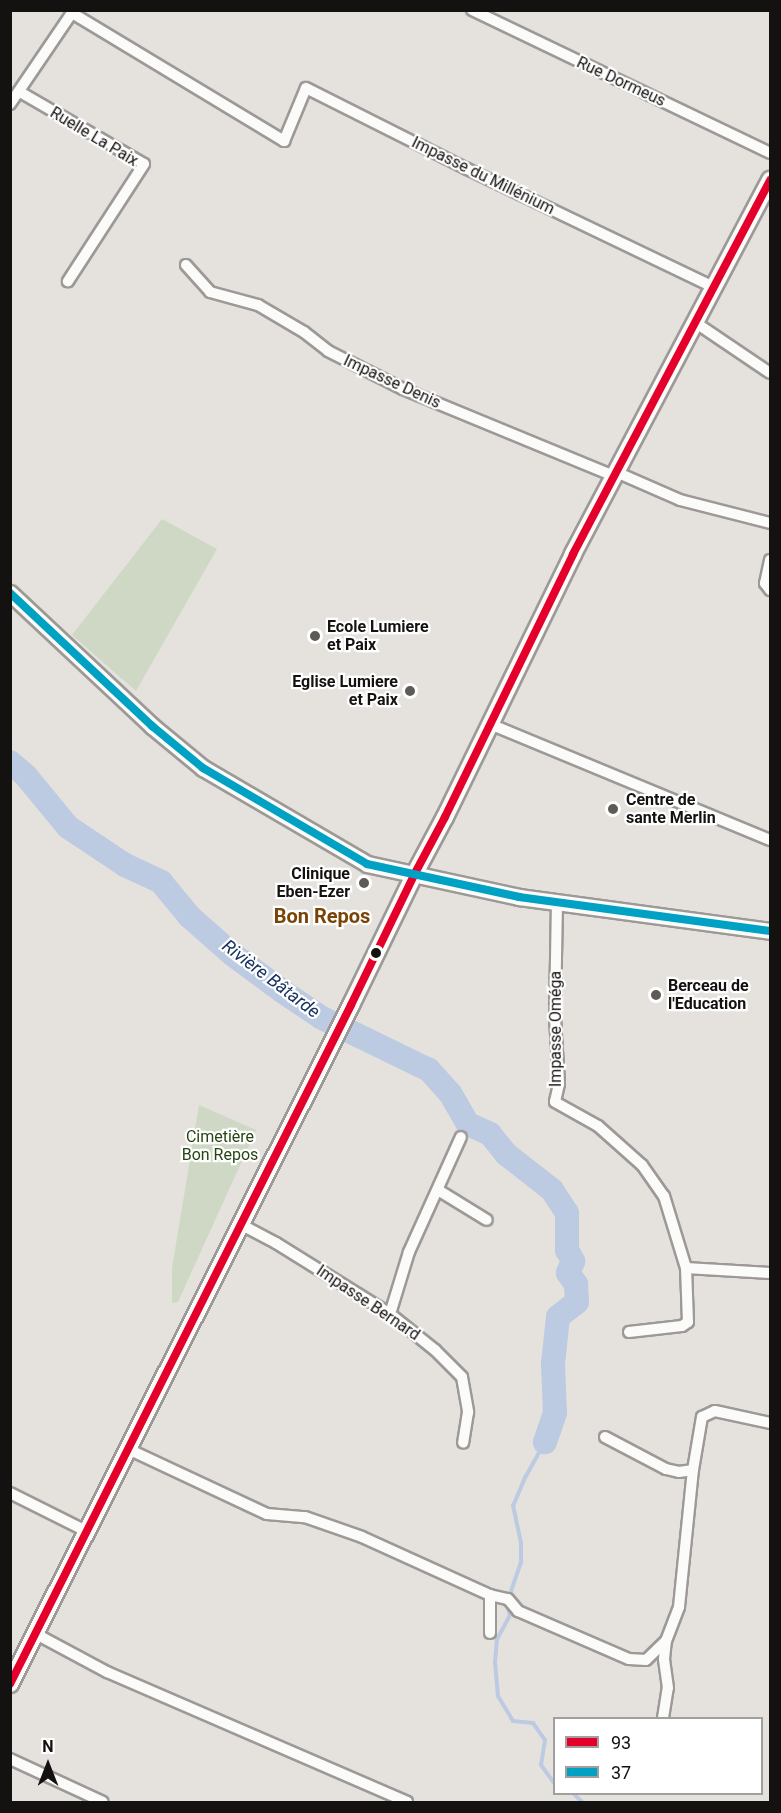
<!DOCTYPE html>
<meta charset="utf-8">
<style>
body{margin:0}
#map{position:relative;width:781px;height:1813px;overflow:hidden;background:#e5e2de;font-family:Roboto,sans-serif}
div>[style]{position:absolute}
.green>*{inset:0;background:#ced8c5}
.stream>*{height:4px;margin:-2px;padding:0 2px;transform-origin:2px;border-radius:2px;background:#bccae2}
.river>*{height:24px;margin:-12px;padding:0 12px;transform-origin:12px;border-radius:12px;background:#bccae2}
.roads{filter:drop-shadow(2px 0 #9c9997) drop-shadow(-2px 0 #9c9997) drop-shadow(0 2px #9c9997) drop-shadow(0 -2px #9c9997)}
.street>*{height:10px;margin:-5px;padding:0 5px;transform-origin:5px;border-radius:5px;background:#fbfbfa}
.secondary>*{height:15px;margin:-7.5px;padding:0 7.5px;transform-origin:7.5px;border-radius:7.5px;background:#fbfbfa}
.primary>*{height:16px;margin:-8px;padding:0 8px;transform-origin:8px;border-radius:8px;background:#fbfbfa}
.bus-1>*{height:8px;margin:-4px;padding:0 4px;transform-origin:4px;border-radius:4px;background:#e4002b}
.bus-2>*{height:8px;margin:-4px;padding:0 4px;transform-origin:4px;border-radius:4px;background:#01a1c4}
.dots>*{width:16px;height:16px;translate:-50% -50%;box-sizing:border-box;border:3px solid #fff;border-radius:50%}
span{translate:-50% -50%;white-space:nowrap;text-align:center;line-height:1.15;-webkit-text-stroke:4.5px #fff;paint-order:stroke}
.street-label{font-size:16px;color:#141210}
.poi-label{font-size:16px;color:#141210;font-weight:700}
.left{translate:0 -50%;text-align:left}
.right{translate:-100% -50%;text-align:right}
.park-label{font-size:16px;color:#264510}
.water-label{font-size:18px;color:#183360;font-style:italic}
.quarter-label{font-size:20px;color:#7a4407;font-weight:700}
.frame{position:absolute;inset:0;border:12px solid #141210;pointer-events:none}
.legend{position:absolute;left:553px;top:1717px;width:210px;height:78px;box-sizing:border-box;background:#fff;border:2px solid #a1a09f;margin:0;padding:8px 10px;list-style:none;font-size:18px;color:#141210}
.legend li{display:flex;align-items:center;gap:12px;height:30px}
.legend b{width:30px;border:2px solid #a1a09f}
.north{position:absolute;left:18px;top:1735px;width:60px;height:60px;-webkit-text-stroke:4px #fff;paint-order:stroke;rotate:0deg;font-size:16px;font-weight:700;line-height:24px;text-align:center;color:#141210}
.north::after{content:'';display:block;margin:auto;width:21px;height:27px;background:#141210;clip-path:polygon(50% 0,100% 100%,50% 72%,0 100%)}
</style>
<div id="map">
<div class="green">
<i style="clip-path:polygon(162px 519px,217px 549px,136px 691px,72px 635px)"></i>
<i style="clip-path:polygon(199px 1105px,256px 1130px,178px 1302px,172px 1303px,172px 1268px)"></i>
</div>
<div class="stream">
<i style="left:509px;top:1597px;width:36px;rotate:-71deg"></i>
<i style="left:521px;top:1563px;width:20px;rotate:-90deg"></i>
<i style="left:521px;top:1543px;width:38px;rotate:-102deg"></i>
<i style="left:513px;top:1506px;width:33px;rotate:-67deg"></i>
<i style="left:526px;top:1476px;width:39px;rotate:-61deg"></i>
<i style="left:507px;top:1604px;width:11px;rotate:75deg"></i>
<i style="left:510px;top:1615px;width:27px;rotate:118deg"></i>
<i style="left:497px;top:1639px;width:23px;rotate:95deg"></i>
<i style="left:495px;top:1662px;width:34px;rotate:85deg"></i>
<i style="left:498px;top:1696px;width:29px;rotate:59deg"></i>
<i style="left:513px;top:1721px;width:20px;rotate:6deg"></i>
<i style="left:533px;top:1723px;width:21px;rotate:55deg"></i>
<i style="left:545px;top:1740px;width:25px;rotate:99deg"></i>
<i style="left:541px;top:1765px;width:22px;rotate:54deg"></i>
<i style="left:574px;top:1794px;width:11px;rotate:45deg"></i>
</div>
<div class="river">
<i style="left:10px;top:762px;width:21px;rotate:41deg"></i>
<i style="left:26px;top:776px;width:66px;rotate:50.5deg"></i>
<i style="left:68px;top:827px;width:69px;rotate:33.7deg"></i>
<i style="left:125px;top:865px;width:40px;rotate:25deg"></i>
<i style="left:161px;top:882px;width:44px;rotate:50.5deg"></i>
<i style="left:189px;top:916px;width:57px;rotate:41.5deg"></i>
<i style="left:232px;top:954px;width:62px;rotate:36.5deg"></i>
<i style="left:282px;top:991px;width:48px;rotate:34deg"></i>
<i style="left:322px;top:1018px;width:119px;rotate:25.9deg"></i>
<i style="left:429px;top:1070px;width:31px;rotate:48deg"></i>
<i style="left:450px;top:1093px;width:36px;rotate:60deg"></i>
<i style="left:468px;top:1124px;width:24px;rotate:24deg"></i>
<i style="left:490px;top:1134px;width:26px;rotate:51deg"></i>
<i style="left:506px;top:1154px;width:58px;rotate:38deg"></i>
<i style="left:552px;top:1190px;width:27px;rotate:57deg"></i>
<i style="left:567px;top:1213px;width:37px;rotate:90deg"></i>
<i style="left:567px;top:1250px;width:13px;rotate:61deg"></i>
<i style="left:573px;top:1261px;width:13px;rotate:113deg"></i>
<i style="left:568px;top:1273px;width:14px;rotate:54deg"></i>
<i style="left:576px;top:1284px;width:18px;rotate:87deg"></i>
<i style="left:577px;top:1302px;width:24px;rotate:142deg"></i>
<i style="left:558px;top:1317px;width:47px;rotate:96.1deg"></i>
<i style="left:553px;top:1364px;width:49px;rotate:87.7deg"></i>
<i style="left:555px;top:1413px;width:31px;rotate:109deg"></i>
</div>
<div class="roads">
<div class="street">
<i style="left:472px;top:10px;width:331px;rotate:25.6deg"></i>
<i style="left:72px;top:13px;width:248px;rotate:31.1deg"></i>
<i style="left:284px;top:141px;width:57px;rotate:-67.5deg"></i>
<i style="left:306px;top:88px;width:180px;rotate:26.7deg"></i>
<i style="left:467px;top:169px;width:273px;rotate:25.6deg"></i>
<i style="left:20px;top:92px;width:143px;rotate:30.1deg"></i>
<i style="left:144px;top:164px;width:140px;rotate:123deg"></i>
<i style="left:10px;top:104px;width:114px;rotate:-55.8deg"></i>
<i style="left:186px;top:265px;width:36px;rotate:48deg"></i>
<i style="left:210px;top:292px;width:50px;rotate:15.2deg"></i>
<i style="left:258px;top:305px;width:53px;rotate:30.4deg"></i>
<i style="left:304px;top:332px;width:31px;rotate:38deg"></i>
<i style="left:328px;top:351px;width:84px;rotate:26.9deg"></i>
<i style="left:403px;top:389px;width:228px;rotate:22.4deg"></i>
<i style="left:696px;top:323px;width:89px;rotate:34deg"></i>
<i style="left:616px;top:472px;width:70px;rotate:23.6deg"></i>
<i style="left:680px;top:500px;width:93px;rotate:14.3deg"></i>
<i style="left:770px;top:560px;width:24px;rotate:102deg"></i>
<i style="left:765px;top:583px;width:9px;rotate:54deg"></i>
<i style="left:490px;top:724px;width:303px;rotate:22.5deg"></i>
<i style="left:557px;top:901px;width:117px;rotate:91deg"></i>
<i style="left:555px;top:1018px;width:66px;rotate:86.5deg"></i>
<i style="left:559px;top:1084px;width:18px;rotate:103deg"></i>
<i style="left:555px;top:1102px;width:49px;rotate:29.2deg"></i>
<i style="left:598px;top:1126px;width:59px;rotate:41.6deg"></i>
<i style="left:642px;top:1165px;width:38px;rotate:55deg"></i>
<i style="left:664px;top:1196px;width:75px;rotate:73deg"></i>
<i style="left:686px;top:1268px;width:84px;rotate:3.4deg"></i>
<i style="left:438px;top:1190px;width:57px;rotate:31.5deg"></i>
<i style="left:240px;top:1224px;width:41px;rotate:27.8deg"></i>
<i style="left:276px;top:1243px;width:134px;rotate:31.9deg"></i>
<i style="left:390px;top:1314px;width:58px;rotate:38.7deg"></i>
<i style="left:435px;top:1350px;width:38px;rotate:45deg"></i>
<i style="left:462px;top:1377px;width:36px;rotate:80deg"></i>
<i style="left:468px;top:1412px;width:31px;rotate:99deg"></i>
<i style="left:390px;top:1314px;width:65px;rotate:-73deg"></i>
<i style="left:409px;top:1252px;width:126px;rotate:-65.7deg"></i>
<i style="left:629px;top:1332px;width:53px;rotate:-6.5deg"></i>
<i style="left:682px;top:1326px;width:7px;rotate:-34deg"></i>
<i style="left:688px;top:1322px;width:54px;rotate:-92.1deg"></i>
<i style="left:605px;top:1437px;width:69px;rotate:27.7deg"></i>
<i style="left:666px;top:1469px;width:13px;rotate:13deg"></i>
<i style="left:679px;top:1472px;width:14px;rotate:-8deg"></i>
<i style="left:128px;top:1449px;width:153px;rotate:25.1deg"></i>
<i style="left:267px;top:1514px;width:38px;rotate:5deg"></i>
<i style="left:305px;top:1517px;width:60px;rotate:19.3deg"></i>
<i style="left:362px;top:1537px;width:141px;rotate:24.4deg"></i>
<i style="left:490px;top:1595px;width:38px;rotate:90deg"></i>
<i style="left:10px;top:1493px;width:85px;rotate:26.6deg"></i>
<i style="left:490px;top:1595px;width:18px;rotate:13deg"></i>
<i style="left:508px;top:1599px;width:16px;rotate:50deg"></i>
<i style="left:518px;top:1611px;width:121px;rotate:23.4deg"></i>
<i style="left:629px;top:1659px;width:17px;rotate:3deg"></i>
<i style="left:646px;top:1660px;width:28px;rotate:-44deg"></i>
<i style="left:666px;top:1641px;width:36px;rotate:-69deg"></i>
<i style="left:679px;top:1607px;width:138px;rotate:-84.2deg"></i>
<i style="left:693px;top:1470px;width:54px;rotate:-80.4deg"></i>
<i style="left:702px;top:1417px;width:14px;rotate:-25deg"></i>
<i style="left:715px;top:1411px;width:56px;rotate:12.3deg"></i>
<i style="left:36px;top:1634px;width:81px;rotate:28.2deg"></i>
<i style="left:107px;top:1672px;width:327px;rotate:23.4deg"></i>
<i style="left:663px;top:1718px;width:30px;rotate:-81deg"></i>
<i style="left:668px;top:1688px;width:29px;rotate:-98deg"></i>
<i style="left:664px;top:1659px;width:18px;rotate:-84deg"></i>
<i style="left:10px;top:1759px;width:102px;rotate:24.8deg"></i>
</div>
<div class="secondary">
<i style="left:10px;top:593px;width:195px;rotate:43.1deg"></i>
<i style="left:152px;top:726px;width:66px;rotate:39.5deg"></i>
<i style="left:203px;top:768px;width:190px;rotate:30.3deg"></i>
<i style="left:367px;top:864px;width:156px;rotate:12.2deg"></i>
<i style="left:519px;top:897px;width:253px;rotate:7.7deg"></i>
</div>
<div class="primary">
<i style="left:10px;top:1684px;width:760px;rotate:-63.33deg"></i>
<i style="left:351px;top:1005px;width:144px;rotate:-64.1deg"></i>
<i style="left:414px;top:875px;width:66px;rotate:-61.9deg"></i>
<i style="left:445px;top:817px;width:292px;rotate:-64deg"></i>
<i style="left:573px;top:554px;width:423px;rotate:-62.2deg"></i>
</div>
</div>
<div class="bus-1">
<i style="left:10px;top:1684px;width:760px;rotate:-63.33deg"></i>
<i style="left:351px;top:1005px;width:144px;rotate:-64.1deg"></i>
<i style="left:414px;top:875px;width:66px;rotate:-61.9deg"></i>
<i style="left:445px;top:817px;width:292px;rotate:-64deg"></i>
<i style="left:573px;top:554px;width:423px;rotate:-62.2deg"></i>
</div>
<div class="bus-2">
<i style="left:10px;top:593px;width:195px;rotate:43.1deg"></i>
<i style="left:152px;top:726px;width:66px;rotate:39.5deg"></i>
<i style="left:203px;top:768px;width:190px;rotate:30.3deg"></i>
<i style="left:367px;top:864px;width:156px;rotate:12.2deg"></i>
<i style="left:519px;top:897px;width:253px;rotate:7.7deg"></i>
</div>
<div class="dots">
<i style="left:315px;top:636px;background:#5d5b58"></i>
<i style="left:410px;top:691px;background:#5d5b58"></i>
<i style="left:613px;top:809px;background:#5d5b58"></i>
<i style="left:364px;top:883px;background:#5d5b58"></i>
<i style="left:376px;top:953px;background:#141210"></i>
<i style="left:656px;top:995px;background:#5d5b58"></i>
</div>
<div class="street-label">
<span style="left:621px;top:82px;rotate:25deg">Rue Dormeus</span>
<span style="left:94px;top:137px;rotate:31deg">Ruelle La Paix</span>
<span style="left:483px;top:176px;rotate:26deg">Impasse du Millénium</span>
<span style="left:392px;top:382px;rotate:25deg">Impasse Denis</span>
<span style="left:556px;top:1029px;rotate:-90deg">Impasse Oméga</span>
<span style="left:368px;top:1303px;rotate:34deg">Impasse Bernard</span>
</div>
<div class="poi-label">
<span class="left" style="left:327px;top:636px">Ecole Lumiere<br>et Paix</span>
<span class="right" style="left:398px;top:691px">Eglise Lumiere<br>et Paix</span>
<span class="left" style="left:626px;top:809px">Centre de<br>sante Merlin</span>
<span class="right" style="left:350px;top:883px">Clinique<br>Eben-Ezer</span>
<span class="left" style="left:668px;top:995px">Berceau de<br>l'Education</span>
</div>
<div class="park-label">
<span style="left:220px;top:1146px">Cimetière<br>Bon Repos</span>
</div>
<div class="water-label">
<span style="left:271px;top:979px;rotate:37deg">Rivière Bâtarde</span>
</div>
<div class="quarter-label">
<span style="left:322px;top:916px">Bon Repos</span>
</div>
<div class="frame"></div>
<ul class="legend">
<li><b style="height:8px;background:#e4002b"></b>93</li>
<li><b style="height:8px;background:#01a1c4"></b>37</li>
</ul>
<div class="north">N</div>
</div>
